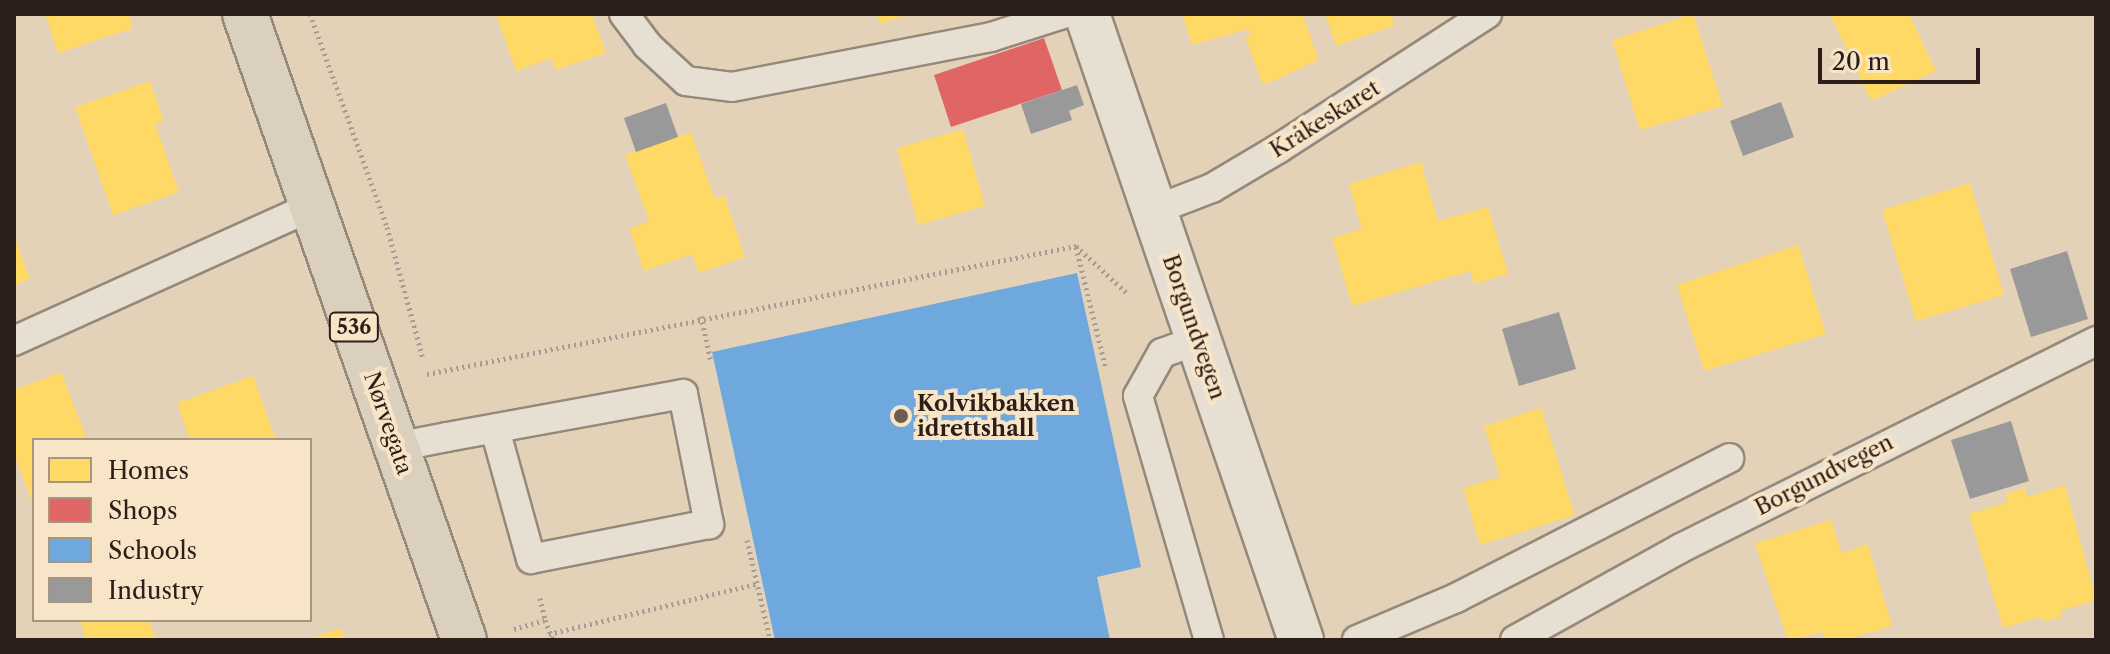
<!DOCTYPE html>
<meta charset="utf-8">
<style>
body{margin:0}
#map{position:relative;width:2110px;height:654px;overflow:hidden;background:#e4d2b8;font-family:"Libre Caslon Text",serif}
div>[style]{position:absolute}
.homes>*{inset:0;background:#ffd966}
.shops>*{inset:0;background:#e06666}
.schools>*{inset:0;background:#6fa8dc}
.industry>*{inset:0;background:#999}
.path>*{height:5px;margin-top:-2.5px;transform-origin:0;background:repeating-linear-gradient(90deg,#a59d93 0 2px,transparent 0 6px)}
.roads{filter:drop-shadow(2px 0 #94897a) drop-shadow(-2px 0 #94897a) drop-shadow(0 2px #94897a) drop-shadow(0 -2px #94897a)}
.service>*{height:28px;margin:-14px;padding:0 14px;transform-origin:14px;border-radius:14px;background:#e7dfd2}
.minor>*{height:44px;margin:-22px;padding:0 22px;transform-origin:22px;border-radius:22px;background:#e7dfd2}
.primary>*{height:44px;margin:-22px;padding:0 22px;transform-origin:22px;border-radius:22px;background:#dbcfbd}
.dots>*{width:22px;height:22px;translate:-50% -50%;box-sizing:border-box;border:4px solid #f8e4c6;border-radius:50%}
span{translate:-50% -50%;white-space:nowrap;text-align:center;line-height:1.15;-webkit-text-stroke:8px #f8e4c6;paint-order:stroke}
.shield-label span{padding:2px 6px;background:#f8e4c6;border:2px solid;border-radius:6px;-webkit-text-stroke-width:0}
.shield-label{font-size:20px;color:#2c1e19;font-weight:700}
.street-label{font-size:22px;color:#2c1e19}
.poi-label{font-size:22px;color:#2c1e19;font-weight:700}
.left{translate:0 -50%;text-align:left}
.frame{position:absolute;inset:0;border:16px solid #2c1e19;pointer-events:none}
.legend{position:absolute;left:32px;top:438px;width:280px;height:184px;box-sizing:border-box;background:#f8e4c6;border:2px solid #a69581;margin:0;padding:10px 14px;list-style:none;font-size:24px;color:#2c1e19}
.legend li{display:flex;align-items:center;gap:16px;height:40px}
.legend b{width:40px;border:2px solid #a69581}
.scale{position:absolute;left:1818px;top:48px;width:162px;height:36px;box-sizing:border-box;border:4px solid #2c1e19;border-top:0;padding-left:10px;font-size:24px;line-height:28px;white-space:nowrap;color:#2c1e19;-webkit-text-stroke:6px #f8e4c6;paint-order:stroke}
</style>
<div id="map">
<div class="homes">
<i style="clip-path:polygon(45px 14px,128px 14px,133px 28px,58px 53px)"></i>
<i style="clip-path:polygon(496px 14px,592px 14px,606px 53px,556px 70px,552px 58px,516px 71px)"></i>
<i style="clip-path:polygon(877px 14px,909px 14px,880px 24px)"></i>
<i style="clip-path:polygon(1182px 14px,1302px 14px,1319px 60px,1263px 85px,1245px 37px,1251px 35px,1249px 29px,1192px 45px)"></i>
<i style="clip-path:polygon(1325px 14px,1391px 14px,1395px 25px,1336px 46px)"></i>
<i style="clip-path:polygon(1693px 14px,1723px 106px,1640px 130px,1612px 40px)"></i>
<i style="clip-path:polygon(1830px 14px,1909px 14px,1936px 71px,1871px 101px)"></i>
<i style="clip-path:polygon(150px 81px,164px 121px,155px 124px,179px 192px,113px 215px,75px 107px)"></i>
<i style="clip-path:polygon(963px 129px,985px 206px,918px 225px,897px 148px)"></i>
<i style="clip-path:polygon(691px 132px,715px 199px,724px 195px,745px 257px,699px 273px,692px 254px,644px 271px,629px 229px,649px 221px,625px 155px)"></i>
<i style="clip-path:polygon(1421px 162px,1438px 221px,1488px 207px,1508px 274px,1474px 284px,1470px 271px,1352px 306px,1332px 238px,1362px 229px,1349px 184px)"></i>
<i style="clip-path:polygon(1970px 183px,2004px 295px,1916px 321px,1882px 210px)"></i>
<i style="clip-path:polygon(14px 235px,30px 279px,14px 285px)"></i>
<i style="clip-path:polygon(1798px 245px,1826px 334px,1704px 371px,1677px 285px)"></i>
<i style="clip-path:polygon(61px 372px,87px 440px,34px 440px,34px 507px,14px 454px,14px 390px)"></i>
<i style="clip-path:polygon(253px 376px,276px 440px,190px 440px,177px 403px)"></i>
<i style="clip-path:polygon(1541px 408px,1575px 515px,1480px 545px,1463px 488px,1500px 477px,1484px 426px)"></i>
<i style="clip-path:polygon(2065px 485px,2096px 600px,2060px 611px,2062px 617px,2043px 622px,2042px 616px,2003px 628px,1969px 514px,2008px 502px,2005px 494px,2025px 488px,2027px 497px)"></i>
<i style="clip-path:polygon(1831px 520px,1842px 553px,1868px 544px,1892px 626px,1845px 640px,1825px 640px,1823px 632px,1788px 640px,1755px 543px)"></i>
<i style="clip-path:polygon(86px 620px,149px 620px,156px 640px,87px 640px,80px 622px)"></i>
<i style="clip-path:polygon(340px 628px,345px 640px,307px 640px)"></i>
</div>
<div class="shops">
<i style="clip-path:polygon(1044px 38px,1062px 90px,951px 127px,934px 75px)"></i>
</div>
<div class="schools">
<i style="clip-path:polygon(1077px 273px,1141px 567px,1097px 577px,1110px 640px,775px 640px,712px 352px)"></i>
</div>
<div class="industry">
<i style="clip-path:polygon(1077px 85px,1084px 105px,1069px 111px,1072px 120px,1031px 134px,1021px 104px)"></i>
<i style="clip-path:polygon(1781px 102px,1794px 137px,1743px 156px,1730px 121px)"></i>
<i style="clip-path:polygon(666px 103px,678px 137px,636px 152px,624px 118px)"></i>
<i style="clip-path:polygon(2067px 251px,2088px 319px,2031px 337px,2010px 269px)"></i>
<i style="clip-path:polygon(1559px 312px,1576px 369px,1519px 386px,1502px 329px)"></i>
<i style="clip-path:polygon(2011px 421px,2029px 481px,1970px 499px,1951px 440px)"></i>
</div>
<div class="path">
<i style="left:310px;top:14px;width:226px;rotate:70.1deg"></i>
<i style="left:387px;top:227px;width:137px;rotate:74.7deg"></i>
<i style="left:1076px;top:247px;width:122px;rotate:76.2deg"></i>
<i style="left:701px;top:316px;width:47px;rotate:77.7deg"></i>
<i style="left:427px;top:374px;width:662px;rotate:-11.16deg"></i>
<i style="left:1076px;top:246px;width:69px;rotate:42.7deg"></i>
<i style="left:747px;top:540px;width:103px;rotate:77deg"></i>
<i style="left:540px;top:598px;width:23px;rotate:77deg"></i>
<i style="left:514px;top:629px;width:32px;rotate:-16deg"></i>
<i style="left:545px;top:620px;width:22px;rotate:68deg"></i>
<i style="left:549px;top:634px;width:213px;rotate:-13.6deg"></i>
</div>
<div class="roads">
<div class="service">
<i style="left:624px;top:14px;width:39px;rotate:53deg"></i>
<i style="left:647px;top:45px;width:53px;rotate:42.7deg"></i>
<i style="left:686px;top:81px;width:46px;rotate:7.4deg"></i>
<i style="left:732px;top:87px;width:264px;rotate:-10.9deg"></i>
<i style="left:991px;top:37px;width:76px;rotate:-17.7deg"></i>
<i style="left:1155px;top:210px;width:61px;rotate:-21.1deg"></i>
<i style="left:1212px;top:188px;width:77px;rotate:-30.6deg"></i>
<i style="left:1278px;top:149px;width:249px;rotate:-32.9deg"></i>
<i style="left:1198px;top:340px;width:38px;rotate:160deg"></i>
<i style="left:1162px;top:353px;width:49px;rotate:119.2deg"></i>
<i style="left:1138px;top:396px;width:254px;rotate:73.8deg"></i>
<i style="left:14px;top:341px;width:328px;rotate:-24.3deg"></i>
<i style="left:396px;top:447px;width:52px;rotate:-11.1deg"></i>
<i style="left:447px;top:437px;width:240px;rotate:-10.3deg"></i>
<i style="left:683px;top:394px;width:133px;rotate:78.7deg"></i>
<i style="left:709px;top:524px;width:181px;rotate:168.9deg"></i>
<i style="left:531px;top:559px;width:135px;rotate:-105.5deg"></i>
<i style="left:1357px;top:640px;width:108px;rotate:-23deg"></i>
<i style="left:1456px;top:598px;width:307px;rotate:-27.1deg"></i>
<i style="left:1515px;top:640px;width:190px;rotate:-29deg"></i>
<i style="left:1681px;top:548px;width:464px;rotate:-26.5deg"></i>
</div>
<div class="minor">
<i style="left:1087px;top:14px;width:662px;rotate:71.13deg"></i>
</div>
<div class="primary">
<i style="left:245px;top:14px;width:663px;rotate:70.72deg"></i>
</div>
</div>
<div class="dots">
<i style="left:901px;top:416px;background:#6c5d51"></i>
</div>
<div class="shield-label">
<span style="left:354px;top:327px">536</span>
</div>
<div class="street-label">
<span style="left:1325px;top:119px;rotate:-32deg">Kråkeskaret</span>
<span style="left:1194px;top:327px;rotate:71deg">Borgundvegen</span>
<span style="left:388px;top:423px;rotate:71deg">Nørvegata</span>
<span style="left:1824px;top:475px;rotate:-27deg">Borgundvegen</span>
</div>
<div class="poi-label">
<span class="left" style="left:917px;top:416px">Kolvikbakken<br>idrettshall</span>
</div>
<div class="frame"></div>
<ul class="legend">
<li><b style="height:22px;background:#ffd966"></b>Homes</li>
<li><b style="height:22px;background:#e06666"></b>Shops</li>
<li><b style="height:22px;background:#6fa8dc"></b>Schools</li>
<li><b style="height:22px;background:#999"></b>Industry</li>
</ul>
<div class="scale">20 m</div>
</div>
